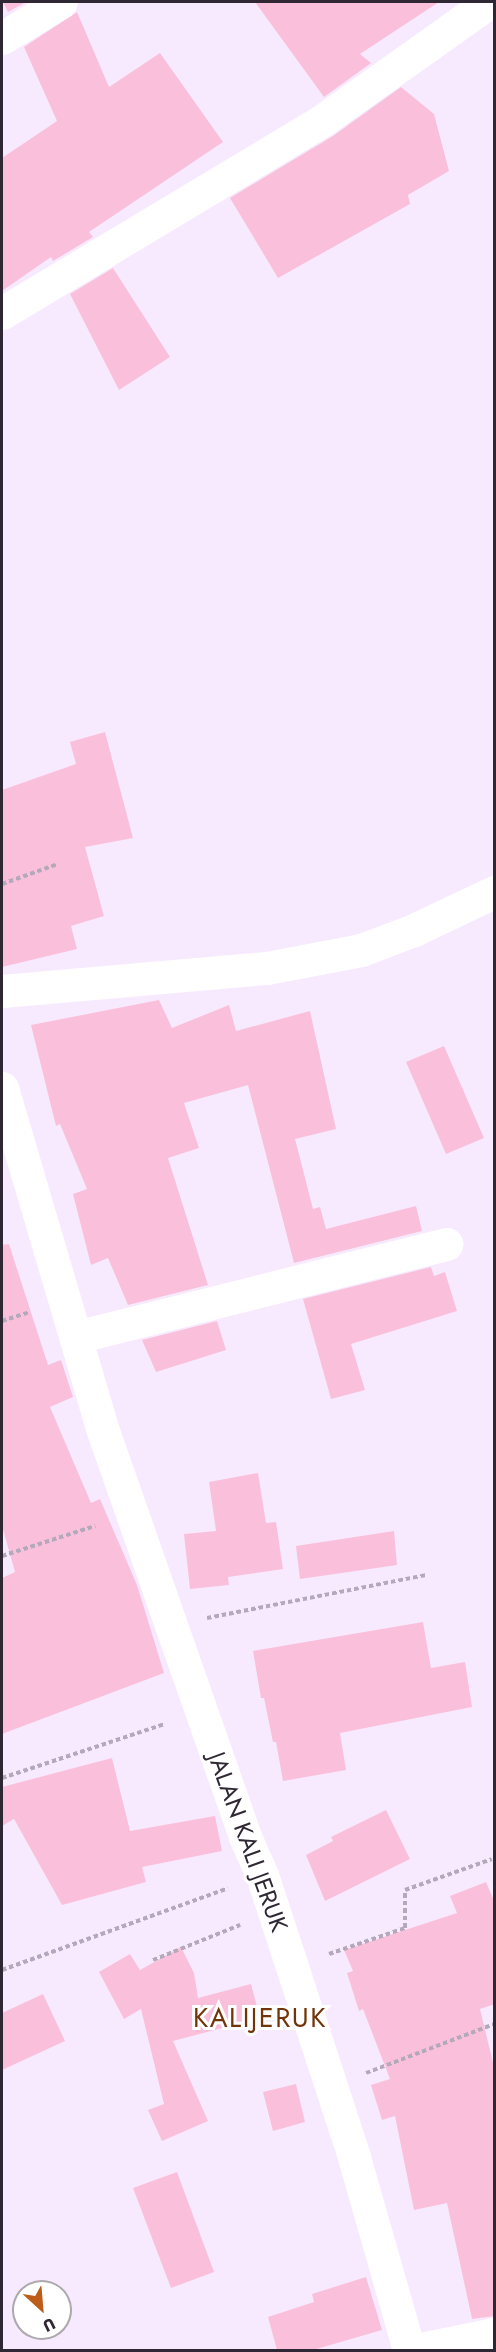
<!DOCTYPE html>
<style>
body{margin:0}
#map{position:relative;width:496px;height:2352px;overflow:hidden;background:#f7eafe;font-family:Jost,sans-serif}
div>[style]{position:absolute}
.building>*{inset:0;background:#fac0db}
.path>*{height:4px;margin-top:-2px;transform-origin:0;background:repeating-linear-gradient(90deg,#b4a9ba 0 4.5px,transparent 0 7.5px)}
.minor>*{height:33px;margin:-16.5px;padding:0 16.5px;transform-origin:16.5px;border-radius:16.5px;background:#fff}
span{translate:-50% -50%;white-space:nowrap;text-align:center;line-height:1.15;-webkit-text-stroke:6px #fff;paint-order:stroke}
.street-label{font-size:24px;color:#2f2733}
.quarter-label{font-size:27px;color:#713509;letter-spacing:1.5px}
.frame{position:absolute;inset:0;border:3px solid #2f2733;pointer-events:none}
.north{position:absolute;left:12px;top:2280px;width:60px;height:60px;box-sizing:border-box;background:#fff;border:2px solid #aca9ad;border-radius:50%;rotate:154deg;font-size:16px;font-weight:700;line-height:24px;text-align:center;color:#2f2733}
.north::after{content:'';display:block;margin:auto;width:21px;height:27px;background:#bd5d1a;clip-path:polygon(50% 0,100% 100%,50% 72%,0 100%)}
</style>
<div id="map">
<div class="building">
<i style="clip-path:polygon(3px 2px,26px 2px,8px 12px)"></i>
<i style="clip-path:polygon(255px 2px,439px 2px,360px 54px,371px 63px,324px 97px)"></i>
<i style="clip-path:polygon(77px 12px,109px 87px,160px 53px,223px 142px,89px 232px,93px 237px,53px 261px,51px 257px,2px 291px,2px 158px,57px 121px,24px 47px)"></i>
<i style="clip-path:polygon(401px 87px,434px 114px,449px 171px,408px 195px,410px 204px,278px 278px,230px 198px,333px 136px)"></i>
<i style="clip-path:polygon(113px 268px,170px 357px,119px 390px,70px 294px)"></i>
<i style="clip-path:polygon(105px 732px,133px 838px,85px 847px,104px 916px,71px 926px,77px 949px,2px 967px,2px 790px,76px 764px,70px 742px)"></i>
<i style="clip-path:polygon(159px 1000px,172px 1028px,229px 1005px,236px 1031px,310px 1011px,336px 1129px,295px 1139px,313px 1209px,320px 1207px,326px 1229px,416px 1206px,422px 1231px,294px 1263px,248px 1085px,184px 1103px,199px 1148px,168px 1158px,208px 1285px,128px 1305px,108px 1258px,91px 1265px,73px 1194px,87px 1189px,60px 1124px,56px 1126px,31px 1025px)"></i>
<i style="clip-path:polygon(444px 1046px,484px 1138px,446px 1154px,406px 1062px)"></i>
<i style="clip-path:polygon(9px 1244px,48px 1365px,61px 1360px,73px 1397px,50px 1407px,91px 1503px,100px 1499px,137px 1585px,164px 1673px,2px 1734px,2px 1578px,15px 1572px,2px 1526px,2px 1245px)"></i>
<i style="clip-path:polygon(431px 1267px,434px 1276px,445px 1272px,457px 1311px,351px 1344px,365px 1390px,331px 1399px,303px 1299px)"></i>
<i style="clip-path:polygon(217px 1321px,226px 1350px,156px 1372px,142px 1340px)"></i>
<i style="clip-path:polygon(258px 1473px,266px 1523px,276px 1522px,283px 1569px,228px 1577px,229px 1585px,190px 1589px,184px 1534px,216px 1531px,209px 1482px)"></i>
<i style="clip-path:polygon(394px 1531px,397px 1565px,300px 1579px,296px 1546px)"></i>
<i style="clip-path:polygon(423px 1622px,431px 1668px,465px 1662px,472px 1707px,340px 1733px,346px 1770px,283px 1781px,276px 1742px,273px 1742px,264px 1698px,261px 1698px,253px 1651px)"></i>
<i style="clip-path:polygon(112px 1758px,130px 1831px,215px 1816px,222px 1851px,142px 1867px,146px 1882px,62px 1905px,14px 1819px,2px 1826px,2px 1787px)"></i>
<i style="clip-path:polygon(386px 1810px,410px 1859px,325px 1901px,306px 1855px,333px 1841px,331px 1837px)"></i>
<i style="clip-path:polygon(486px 1882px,495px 1903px,495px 2004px,480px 2009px,495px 2071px,495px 2316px,472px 2319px,447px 2203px,414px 2210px,395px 2116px,382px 2120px,371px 2085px,390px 2079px,363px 2009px,359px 2011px,347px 1973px,353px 1971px,344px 1950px,457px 1913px,450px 1896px)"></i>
<i style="clip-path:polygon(181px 1947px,194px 1973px,198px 1998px,251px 1984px,260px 2018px,173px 2041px,208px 2121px,162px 2141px,148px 2110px,164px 2104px,141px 2009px,124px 2019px,99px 1972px,130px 1954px,140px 1970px)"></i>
<i style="clip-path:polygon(43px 1994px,65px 2041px,2px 2070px,2px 2013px)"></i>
<i style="clip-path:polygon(296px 2084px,305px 2122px,273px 2131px,263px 2092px)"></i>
<i style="clip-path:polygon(177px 2172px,214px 2272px,171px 2288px,133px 2188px)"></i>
<i style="clip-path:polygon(366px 2277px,382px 2330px,313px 2350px,277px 2350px,268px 2317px,314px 2302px,312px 2294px)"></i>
</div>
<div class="path">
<i style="left:2px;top:884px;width:59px;rotate:-19.7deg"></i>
<i style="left:2px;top:1321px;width:28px;rotate:-18deg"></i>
<i style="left:2px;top:1556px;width:98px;rotate:-17.9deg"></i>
<i style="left:207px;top:1618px;width:224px;rotate:-11.1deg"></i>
<i style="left:2px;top:1778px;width:171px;rotate:-18.4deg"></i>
<i style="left:329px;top:1954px;width:80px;rotate:-18.9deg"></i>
<i style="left:405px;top:1928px;width:38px;rotate:-90deg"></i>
<i style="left:405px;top:1890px;width:92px;rotate:-19.6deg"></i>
<i style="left:153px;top:1960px;width:94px;rotate:-21.9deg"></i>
<i style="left:2px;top:1970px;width:240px;rotate:-19.9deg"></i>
<i style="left:366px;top:2073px;width:137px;rotate:-20.9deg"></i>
</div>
<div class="minor">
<i style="left:2px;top:38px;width:69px;rotate:-31.4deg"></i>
<i style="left:2px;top:313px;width:375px;rotate:-31deg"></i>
<i style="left:323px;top:120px;width:204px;rotate:-35.4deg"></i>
<i style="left:2px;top:991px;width:266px;rotate:-5deg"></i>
<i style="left:267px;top:968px;width:96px;rotate:-10.8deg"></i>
<i style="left:361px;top:950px;width:57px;rotate:-20.7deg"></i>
<i style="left:414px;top:930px;width:89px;rotate:-25.4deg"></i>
<i style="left:2px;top:1088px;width:354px;rotate:73.6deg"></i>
<i style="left:102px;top:1428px;width:433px;rotate:70.7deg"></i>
<i style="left:245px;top:1837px;width:42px;rotate:65.9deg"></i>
<i style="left:262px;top:1875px;width:297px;rotate:71.9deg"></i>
<i style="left:354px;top:2157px;width:201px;rotate:74.1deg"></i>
<i style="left:76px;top:1337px;width:382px;rotate:-14.1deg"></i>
<i style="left:416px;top:2350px;width:80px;rotate:-11.6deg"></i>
</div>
<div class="street-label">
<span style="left:248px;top:1842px;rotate:70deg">JALAN KALI JERUK</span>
</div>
<div class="quarter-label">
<span style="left:260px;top:2018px">KALIJERUK</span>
</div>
<div class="frame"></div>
<div class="north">U</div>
</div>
